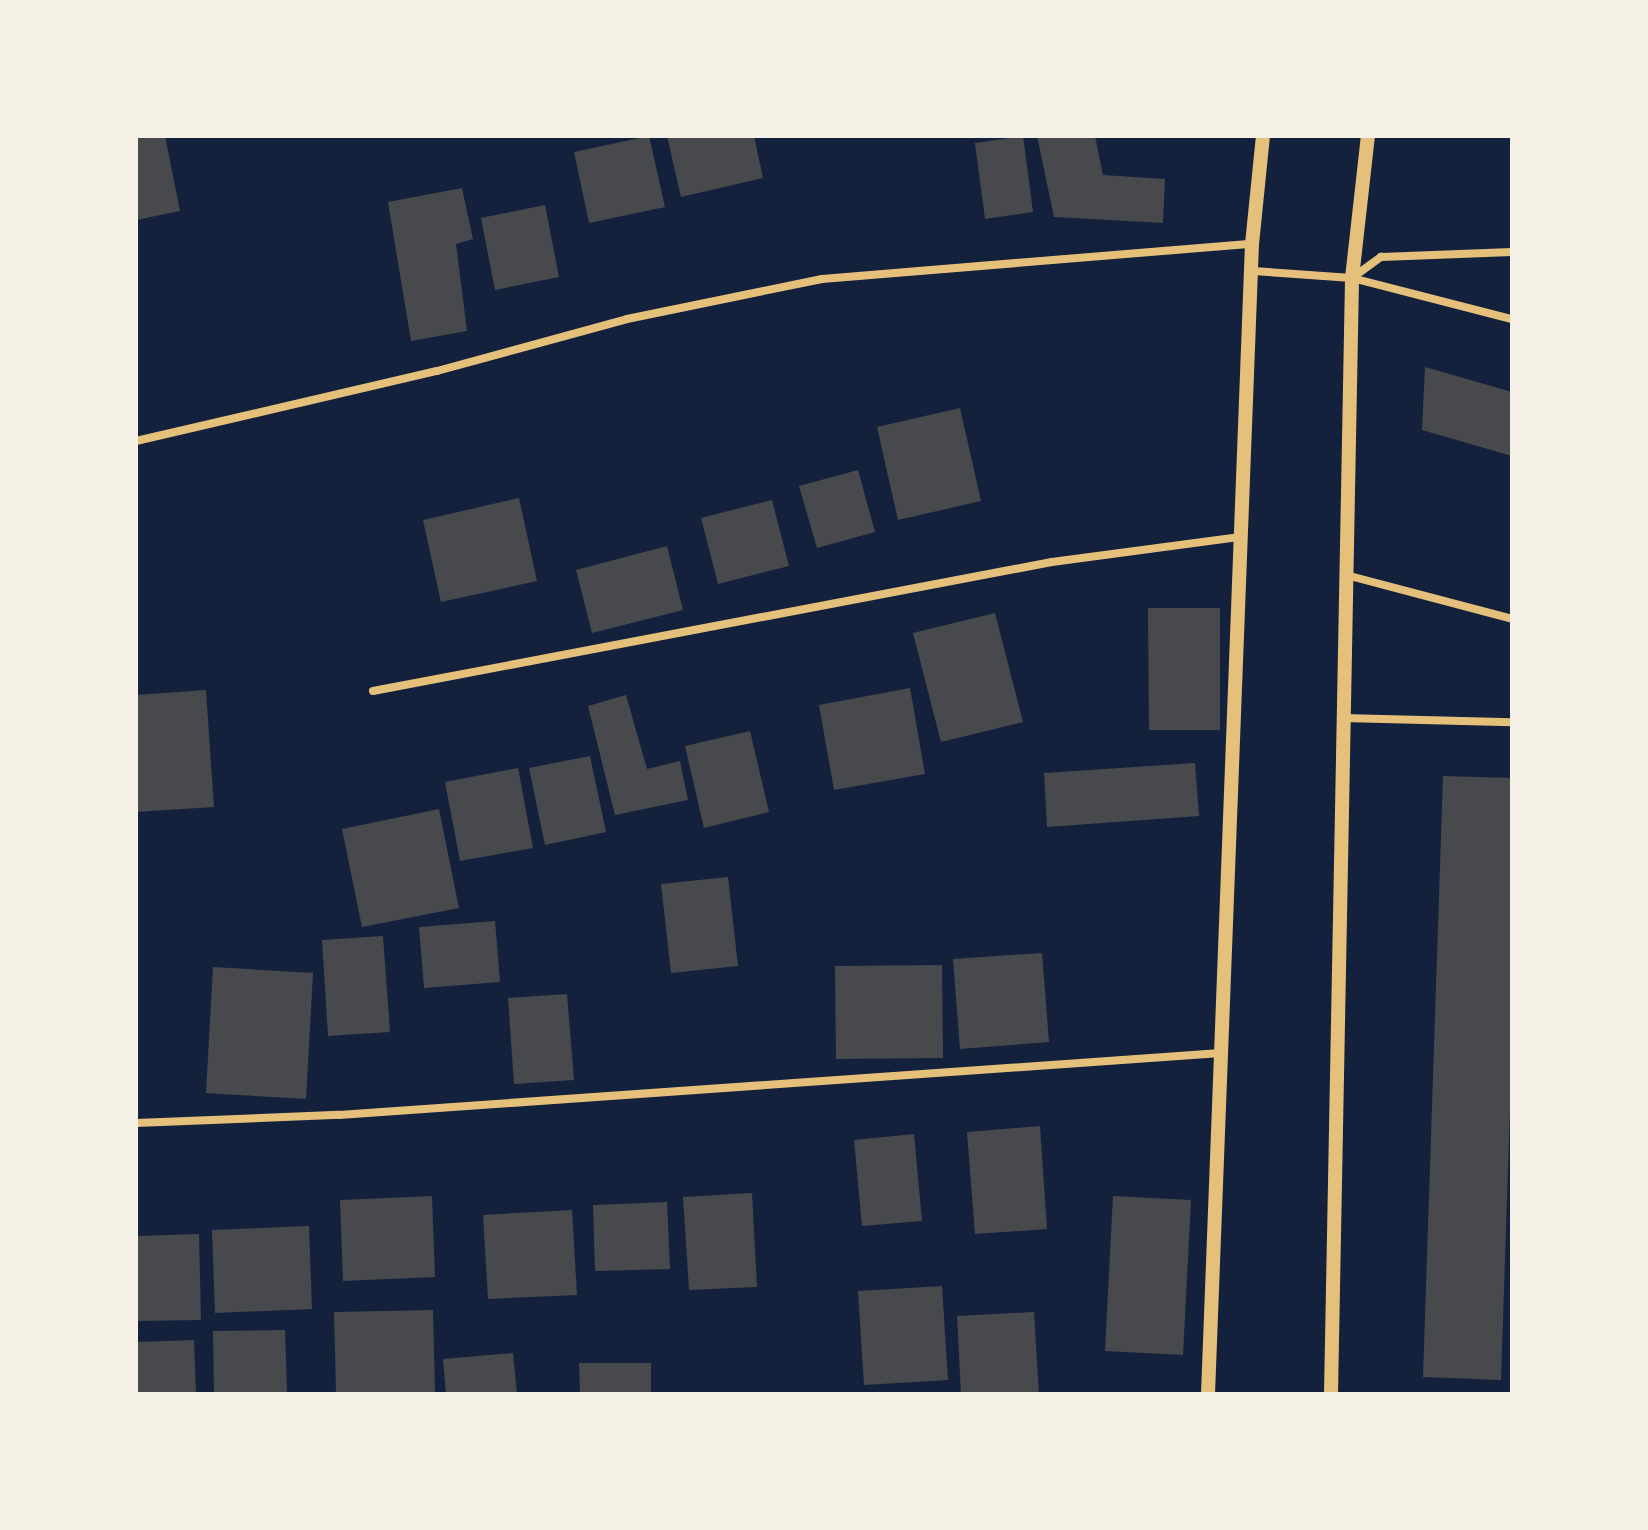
<!DOCTYPE html>
<style>
body{margin:0}
#map{position:relative;width:1648px;height:1530px;overflow:hidden;background:#14213d;font-family:Roboto,sans-serif}
div>[style]{position:absolute}
.building>*{inset:0;background:#48494c}
.minor>*{height:8px;margin:-4px;padding:0 4px;transform-origin:4px;border-radius:4px;background:#e5c07b}
.tertiary>*{height:14px;margin:-7px;padding:0 7px;transform-origin:7px;border-radius:7px;background:#e5c07b}
span{translate:-50% -50%;white-space:nowrap;text-align:center;line-height:1.15;-webkit-text-stroke:6px #f6f1e7;paint-order:stroke}
.frame{position:absolute;inset:0;border:138px solid #f6f1e7;pointer-events:none}
</style>
<div id="map">
<div class="building">
<i style="clip-path:polygon(136px 136px,165px 136px,180px 211px,136px 220px)"></i>
<i style="clip-path:polygon(649px 136px,665px 207px,589px 223px,574px 152px)"></i>
<i style="clip-path:polygon(667px 136px,754px 136px,763px 178px,681px 197px)"></i>
<i style="clip-path:polygon(1023px 136px,1033px 212px,985px 219px,975px 143px)"></i>
<i style="clip-path:polygon(1037px 136px,1095px 136px,1103px 175px,1165px 179px,1163px 223px,1054px 217px)"></i>
<i style="clip-path:polygon(462px 188px,473px 239px,456px 244px,467px 331px,411px 341px,388px 202px)"></i>
<i style="clip-path:polygon(545px 205px,559px 277px,495px 290px,481px 218px)"></i>
<i style="clip-path:polygon(1425px 367px,1512px 392px,1512px 456px,1422px 430px)"></i>
<i style="clip-path:polygon(960px 408px,981px 501px,898px 520px,877px 427px)"></i>
<i style="clip-path:polygon(858px 470px,875px 532px,817px 548px,799px 486px)"></i>
<i style="clip-path:polygon(519px 498px,537px 581px,441px 602px,423px 520px)"></i>
<i style="clip-path:polygon(772px 500px,789px 566px,718px 584px,701px 518px)"></i>
<i style="clip-path:polygon(667px 546px,683px 610px,592px 633px,576px 570px)"></i>
<i style="clip-path:polygon(1148px 608px,1220px 608px,1220px 730px,1149px 730px)"></i>
<i style="clip-path:polygon(995px 613px,1023px 722px,941px 742px,913px 633px)"></i>
<i style="clip-path:polygon(910px 688px,925px 774px,834px 790px,819px 705px)"></i>
<i style="clip-path:polygon(206px 690px,214px 807px,136px 812px,136px 695px)"></i>
<i style="clip-path:polygon(626px 695px,647px 769px,680px 761px,688px 800px,615px 815px,588px 706px)"></i>
<i style="clip-path:polygon(750px 731px,769px 812px,704px 828px,685px 746px)"></i>
<i style="clip-path:polygon(590px 756px,606px 832px,545px 845px,529px 768px)"></i>
<i style="clip-path:polygon(1195px 763px,1199px 816px,1047px 827px,1044px 773px)"></i>
<i style="clip-path:polygon(518px 768px,533px 848px,460px 861px,445px 782px)"></i>
<i style="clip-path:polygon(1443px 776px,1512px 778px,1512px 1048px,1501px 1380px,1423px 1377px)"></i>
<i style="clip-path:polygon(439px 809px,459px 908px,362px 927px,342px 829px)"></i>
<i style="clip-path:polygon(728px 877px,738px 966px,671px 973px,661px 884px)"></i>
<i style="clip-path:polygon(495px 921px,500px 982px,424px 988px,419px 927px)"></i>
<i style="clip-path:polygon(383px 936px,390px 1032px,328px 1036px,322px 940px)"></i>
<i style="clip-path:polygon(1042px 953px,1049px 1042px,960px 1049px,953px 959px)"></i>
<i style="clip-path:polygon(942px 965px,943px 1058px,836px 1059px,835px 966px)"></i>
<i style="clip-path:polygon(213px 967px,313px 973px,306px 1099px,206px 1093px)"></i>
<i style="clip-path:polygon(567px 994px,574px 1080px,514px 1084px,508px 998px)"></i>
<i style="clip-path:polygon(1040px 1126px,1047px 1229px,975px 1234px,967px 1132px)"></i>
<i style="clip-path:polygon(914px 1134px,922px 1221px,862px 1226px,854px 1140px)"></i>
<i style="clip-path:polygon(752px 1193px,757px 1287px,689px 1290px,683px 1197px)"></i>
<i style="clip-path:polygon(432px 1196px,435px 1277px,343px 1281px,340px 1200px)"></i>
<i style="clip-path:polygon(1113px 1196px,1191px 1200px,1183px 1355px,1105px 1351px)"></i>
<i style="clip-path:polygon(667px 1202px,670px 1269px,595px 1271px,593px 1205px)"></i>
<i style="clip-path:polygon(572px 1210px,577px 1295px,488px 1299px,483px 1215px)"></i>
<i style="clip-path:polygon(309px 1226px,312px 1309px,215px 1313px,212px 1230px)"></i>
<i style="clip-path:polygon(199px 1234px,201px 1320px,136px 1321px,136px 1236px)"></i>
<i style="clip-path:polygon(942px 1286px,948px 1380px,864px 1385px,858px 1291px)"></i>
<i style="clip-path:polygon(433px 1310px,435px 1392px,336px 1393px,334px 1312px)"></i>
<i style="clip-path:polygon(1034px 1312px,1039px 1394px,961px 1394px,957px 1316px)"></i>
<i style="clip-path:polygon(285px 1330px,287px 1394px,214px 1394px,213px 1331px)"></i>
<i style="clip-path:polygon(194px 1340px,196px 1394px,136px 1394px,136px 1342px)"></i>
<i style="clip-path:polygon(513px 1353px,517px 1394px,446px 1394px,443px 1359px)"></i>
<i style="clip-path:polygon(579px 1363px,651px 1363px,651px 1394px,580px 1394px)"></i>
</div>
<div class="minor">
<i style="left:1253px;top:271px;width:99px;rotate:4deg"></i>
<i style="left:1352px;top:278px;width:165px;rotate:14.4deg"></i>
<i style="left:1352px;top:278px;width:36px;rotate:-36deg"></i>
<i style="left:1381px;top:257px;width:131px;rotate:-2.2deg"></i>
<i style="left:136px;top:441px;width:309px;rotate:-13.1deg"></i>
<i style="left:437px;top:371px;width:197px;rotate:-15.3deg"></i>
<i style="left:627px;top:319px;width:199px;rotate:-11.6deg"></i>
<i style="left:822px;top:279px;width:431px;rotate:-4.7deg"></i>
<i style="left:1346px;top:575px;width:172px;rotate:14.8deg"></i>
<i style="left:373px;top:691px;width:691px;rotate:-10.76deg"></i>
<i style="left:1052px;top:562px;width:190px;rotate:-7.6deg"></i>
<i style="left:1343px;top:718px;width:169px;rotate:1.4deg"></i>
<i style="left:136px;top:1123px;width:203px;rotate:-2.3deg"></i>
<i style="left:339px;top:1115px;width:884px;rotate:-4.02deg"></i>
</div>
<div class="tertiary">
<i style="left:1208px;top:1394px;width:1151px;rotate:-87.81deg"></i>
<i style="left:1252px;top:244px;width:109px;rotate:-84.2deg"></i>
<i style="left:1331px;top:1394px;width:1116px;rotate:-88.92deg"></i>
<i style="left:1352px;top:278px;width:143px;rotate:-83.6deg"></i>
</div>
<div class="frame"></div>
</div>
